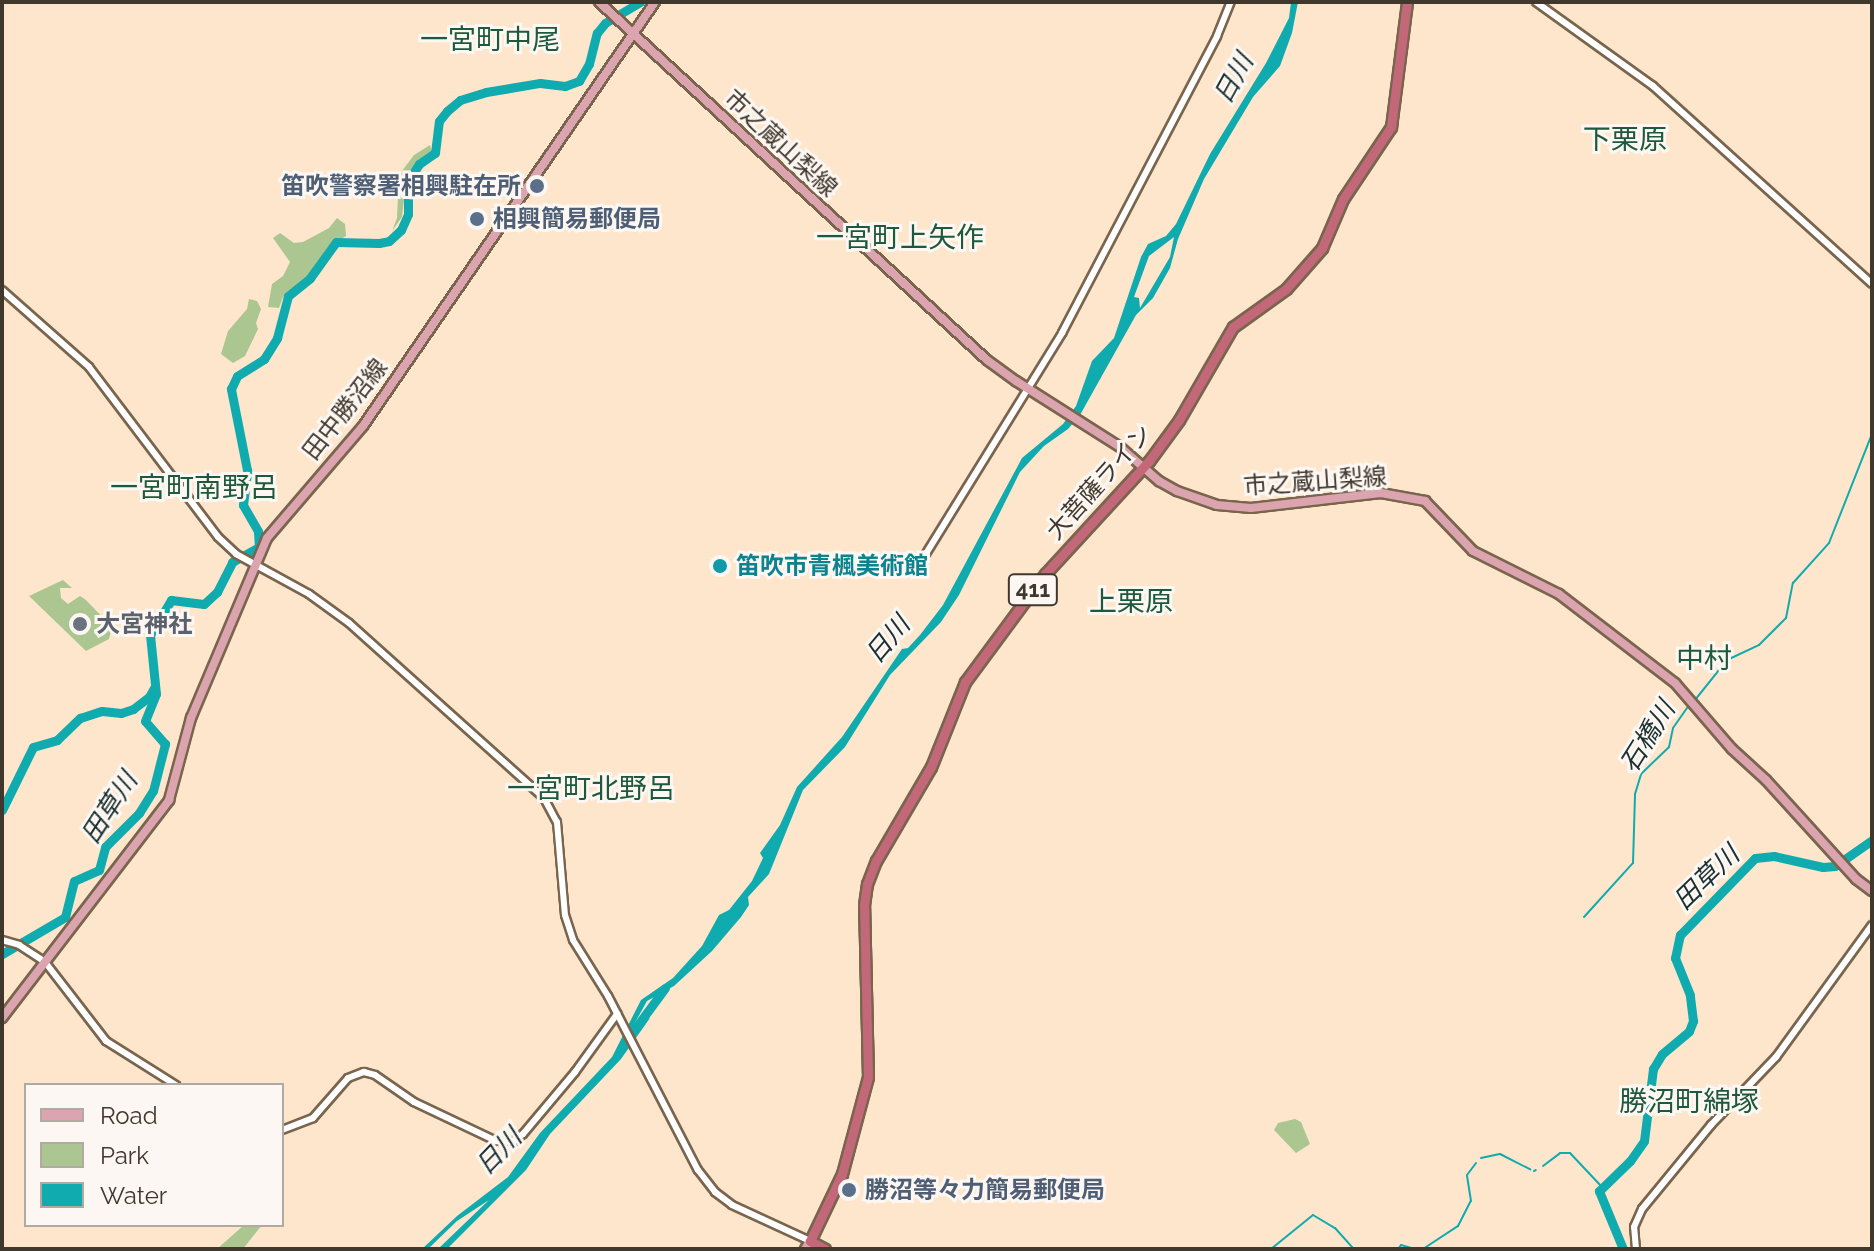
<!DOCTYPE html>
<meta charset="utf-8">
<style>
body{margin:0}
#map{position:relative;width:1874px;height:1251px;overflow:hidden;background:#fee6cc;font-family:Raleway,"Noto Sans JP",sans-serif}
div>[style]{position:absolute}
.green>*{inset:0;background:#abc690}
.water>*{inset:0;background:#10abae}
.stream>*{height:2px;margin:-1px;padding:0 1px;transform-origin:1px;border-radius:1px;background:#10abae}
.river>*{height:9px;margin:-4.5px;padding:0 4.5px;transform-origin:4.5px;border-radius:4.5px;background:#10abae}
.roads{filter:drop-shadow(2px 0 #79654e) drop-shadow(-2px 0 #79654e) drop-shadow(0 2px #79654e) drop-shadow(0 -2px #79654e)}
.minor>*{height:6px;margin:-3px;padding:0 3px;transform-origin:3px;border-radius:3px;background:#fff}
.major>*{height:8px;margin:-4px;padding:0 4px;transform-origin:4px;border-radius:4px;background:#dba4ae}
.highway>*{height:9px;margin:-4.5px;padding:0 4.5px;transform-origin:4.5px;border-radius:4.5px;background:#c36878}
.dots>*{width:22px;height:22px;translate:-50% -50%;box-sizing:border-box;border:4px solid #fcf7f2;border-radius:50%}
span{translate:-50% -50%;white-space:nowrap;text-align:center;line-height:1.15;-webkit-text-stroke:6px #fcf7f2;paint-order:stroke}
.shield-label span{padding:2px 6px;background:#fcf7f2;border:2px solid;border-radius:6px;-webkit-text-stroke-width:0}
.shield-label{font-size:22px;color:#40372d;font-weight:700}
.street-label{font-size:24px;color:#40372d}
.service-label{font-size:24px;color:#4e5e75;font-weight:700}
.right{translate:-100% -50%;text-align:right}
.left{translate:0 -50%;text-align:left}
.culture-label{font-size:24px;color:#0d838f;font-weight:700}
.worship-label{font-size:24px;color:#5b616d;font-weight:700}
.water-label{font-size:26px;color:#192f30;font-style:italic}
.quarter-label{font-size:28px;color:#1e593b}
.frame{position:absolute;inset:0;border:4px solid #40372d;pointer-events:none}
.legend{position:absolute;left:24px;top:1083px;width:260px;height:144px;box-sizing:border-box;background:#fcf7f2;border:2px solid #b1aaa3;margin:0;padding:10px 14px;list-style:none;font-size:24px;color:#40372d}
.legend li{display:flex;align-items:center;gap:16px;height:40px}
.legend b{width:40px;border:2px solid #b1aaa3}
</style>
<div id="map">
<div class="green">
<i style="clip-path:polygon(430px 145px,432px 152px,419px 161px,406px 182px,402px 217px,392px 231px,397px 218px,399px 175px,414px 155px)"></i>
<i style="clip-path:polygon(337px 218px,345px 224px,346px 236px,328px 247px,308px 277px,283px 297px,279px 308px,268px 307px,272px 284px,283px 276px,290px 262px,273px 238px,280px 233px,294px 243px,303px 242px,329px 228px)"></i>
<i style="clip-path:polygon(249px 299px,257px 301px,261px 309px,256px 323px,258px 329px,245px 356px,233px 363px,221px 354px,228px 331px,247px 309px)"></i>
<i style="clip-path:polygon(63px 580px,72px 588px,60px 588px,61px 598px,68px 604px,80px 596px,86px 600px,112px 627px,109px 639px,86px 651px,29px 596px)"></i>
<i style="clip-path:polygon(1295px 1119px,1301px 1122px,1310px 1144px,1296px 1153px,1274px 1130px,1278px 1123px)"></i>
<i style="clip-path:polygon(244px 1225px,262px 1225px,243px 1249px,217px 1249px)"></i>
</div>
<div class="water">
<i style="clip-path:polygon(evenodd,1291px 2px,1298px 2px,1292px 33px,1280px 66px,1253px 97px,1204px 179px,1178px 239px,1170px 268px,1153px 298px,1136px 315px,1080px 415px,1068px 429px,1044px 446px,1020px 472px,959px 595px,941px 622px,890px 675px,845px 747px,803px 790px,769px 874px,748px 897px,749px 905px,741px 917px,712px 951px,674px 986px,647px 1001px,632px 1028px,650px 1018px,621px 1059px,550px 1134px,526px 1170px,449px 1247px,438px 1249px,489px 1200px,457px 1221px,428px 1249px,422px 1249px,457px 1216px,508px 1177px,540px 1133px,612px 1057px,641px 1000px,673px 978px,702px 946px,719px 915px,729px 910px,752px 881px,763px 858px,760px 853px,780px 825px,797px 787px,842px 737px,902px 649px,908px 648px,920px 635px,943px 605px,1022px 458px,1063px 424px,1076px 406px,1092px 361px,1114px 338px,1141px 257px,1148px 244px,1166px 236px,1176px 224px,1210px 154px,1266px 63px,1289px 18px,1291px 2px,1174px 237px,1170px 257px,1140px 308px,1139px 298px,1134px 297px,1149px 256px,1174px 237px)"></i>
</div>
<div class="stream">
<i style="left:1695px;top:700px;width:51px;rotate:-51.3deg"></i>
<i style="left:1727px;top:660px;width:35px;rotate:-25deg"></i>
<i style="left:1759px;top:645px;width:38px;rotate:-45deg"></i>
<i style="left:1786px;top:618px;width:36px;rotate:-79deg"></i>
<i style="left:1793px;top:583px;width:54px;rotate:-48deg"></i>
<i style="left:1829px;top:543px;width:117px;rotate:-68.5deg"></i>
<i style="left:1584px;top:917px;width:73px;rotate:-47.8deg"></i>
<i style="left:1633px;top:863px;width:69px;rotate:-88.3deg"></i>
<i style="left:1635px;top:794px;width:21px;rotate:-73deg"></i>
<i style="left:1641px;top:774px;width:39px;rotate:-44deg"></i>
<i style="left:1669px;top:747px;width:19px;rotate:-78deg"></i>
<i style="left:1673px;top:728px;width:29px;rotate:-55deg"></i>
<i style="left:1481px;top:1158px;width:19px;rotate:-12deg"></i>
<i style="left:1500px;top:1154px;width:34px;rotate:27deg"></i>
<i style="left:1543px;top:1166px;width:21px;rotate:-37deg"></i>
<i style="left:1560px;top:1153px;width:10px"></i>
<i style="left:1570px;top:1153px;width:47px;rotate:46.7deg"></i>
<i style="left:1534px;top:1171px;width:2px;rotate:-27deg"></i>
<i style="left:1271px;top:1249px;width:54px;rotate:-39deg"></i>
<i style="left:1313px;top:1215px;width:26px;rotate:31deg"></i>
<i style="left:1335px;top:1228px;width:28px;rotate:48deg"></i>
<i style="left:1398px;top:1249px;width:5px;rotate:-53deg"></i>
<i style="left:1401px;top:1245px;width:15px;rotate:16deg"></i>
<i style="left:1423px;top:1249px;width:42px;rotate:-33.3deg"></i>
<i style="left:1458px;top:1226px;width:28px;rotate:-63deg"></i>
<i style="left:1471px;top:1201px;width:26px;rotate:-99deg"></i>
<i style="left:1467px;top:1175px;width:15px;rotate:-53deg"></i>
</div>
<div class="river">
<i style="left:2px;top:810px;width:70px;rotate:-63.8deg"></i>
<i style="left:33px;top:747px;width:25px;rotate:-16deg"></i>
<i style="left:57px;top:740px;width:32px;rotate:-44deg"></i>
<i style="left:80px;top:718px;width:23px;rotate:-18deg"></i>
<i style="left:102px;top:711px;width:19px;rotate:6deg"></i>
<i style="left:121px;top:713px;width:13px;rotate:-18deg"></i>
<i style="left:133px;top:709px;width:20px;rotate:-37deg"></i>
<i style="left:149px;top:697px;width:10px;rotate:-61deg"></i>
<i style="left:2px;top:954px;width:73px;rotate:-30.4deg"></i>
<i style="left:65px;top:917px;width:37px;rotate:-76deg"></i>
<i style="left:74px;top:881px;width:27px;rotate:-24deg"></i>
<i style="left:99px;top:870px;width:24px;rotate:-75deg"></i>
<i style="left:105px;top:847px;width:48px;rotate:-45deg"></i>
<i style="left:139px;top:813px;width:26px;rotate:-58deg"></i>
<i style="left:153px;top:791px;width:49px;rotate:-75.7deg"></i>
<i style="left:165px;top:744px;width:30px;rotate:-131deg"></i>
<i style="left:145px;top:721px;width:29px;rotate:-68deg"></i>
<i style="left:156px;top:694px;width:59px;rotate:-95.8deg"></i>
<i style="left:150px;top:635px;width:41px;rotate:-59deg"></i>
<i style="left:171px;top:600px;width:33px;rotate:7deg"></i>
<i style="left:204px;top:604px;width:18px;rotate:-43deg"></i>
<i style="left:217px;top:592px;width:34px;rotate:-63deg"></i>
<i style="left:232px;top:562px;width:31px;rotate:-29deg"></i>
<i style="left:259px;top:547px;width:16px;rotate:-94deg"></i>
<i style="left:258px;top:531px;width:30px;rotate:-120deg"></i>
<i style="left:243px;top:505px;width:35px;rotate:-83deg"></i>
<i style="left:247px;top:470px;width:83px;rotate:-101.2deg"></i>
<i style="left:231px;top:389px;width:14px;rotate:-65deg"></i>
<i style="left:237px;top:376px;width:32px;rotate:-32deg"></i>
<i style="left:264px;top:359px;width:25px;rotate:-58deg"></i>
<i style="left:277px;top:338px;width:43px;rotate:-75.3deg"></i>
<i style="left:288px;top:296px;width:28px;rotate:-39deg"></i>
<i style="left:310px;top:278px;width:44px;rotate:-54.2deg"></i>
<i style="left:336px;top:242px;width:43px;rotate:1.3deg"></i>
<i style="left:379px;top:243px;width:10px;rotate:-11deg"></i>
<i style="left:389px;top:241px;width:16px;rotate:-43deg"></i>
<i style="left:401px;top:230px;width:17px;rotate:-66deg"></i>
<i style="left:408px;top:214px;width:33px;rotate:-90deg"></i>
<i style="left:408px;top:181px;width:20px;rotate:-57deg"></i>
<i style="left:419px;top:164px;width:19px;rotate:-35deg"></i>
<i style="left:435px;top:153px;width:32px;rotate:-83deg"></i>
<i style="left:439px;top:121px;width:13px;rotate:-51deg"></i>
<i style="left:447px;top:111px;width:17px;rotate:-40deg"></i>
<i style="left:460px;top:100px;width:27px;rotate:-17deg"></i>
<i style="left:486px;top:92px;width:55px;rotate:-9.5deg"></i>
<i style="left:540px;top:83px;width:25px;rotate:7deg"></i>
<i style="left:565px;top:86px;width:15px;rotate:-20deg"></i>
<i style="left:579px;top:81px;width:20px;rotate:-60deg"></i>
<i style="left:589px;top:64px;width:32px;rotate:-76deg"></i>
<i style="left:597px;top:33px;width:13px;rotate:-51deg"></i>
<i style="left:605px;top:23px;width:41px;rotate:-31deg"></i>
<i style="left:631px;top:1034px;width:57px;rotate:-53.5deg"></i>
<i style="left:1623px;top:1249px;width:63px;rotate:-112.5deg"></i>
<i style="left:1599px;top:1191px;width:43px;rotate:-44.1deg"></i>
<i style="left:1630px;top:1161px;width:24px;rotate:-55deg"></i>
<i style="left:1644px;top:1141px;width:73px;rotate:-82.9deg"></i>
<i style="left:1653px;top:1069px;width:17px;rotate:-59deg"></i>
<i style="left:1662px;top:1054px;width:35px;rotate:-40deg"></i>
<i style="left:1689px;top:1031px;width:11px;rotate:-68deg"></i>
<i style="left:1693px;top:1021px;width:26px;rotate:-97deg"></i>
<i style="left:1690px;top:995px;width:40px;rotate:-112deg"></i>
<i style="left:1675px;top:958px;width:24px;rotate:-78deg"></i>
<i style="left:1680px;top:935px;width:107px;rotate:-45.8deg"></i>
<i style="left:1755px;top:858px;width:19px;rotate:-6deg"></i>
<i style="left:1774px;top:856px;width:50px;rotate:12.7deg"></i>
<i style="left:1823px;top:867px;width:12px;rotate:-5deg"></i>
<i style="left:1835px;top:866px;width:45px;rotate:-35.1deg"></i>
</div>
<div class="roads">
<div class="minor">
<i style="left:1536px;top:2px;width:144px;rotate:35.7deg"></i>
<i style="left:1653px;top:86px;width:295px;rotate:42.1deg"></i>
<i style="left:2px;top:290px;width:116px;rotate:41.5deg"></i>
<i style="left:89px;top:367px;width:213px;rotate:52.8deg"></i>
<i style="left:218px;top:537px;width:25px;rotate:43deg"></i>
<i style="left:236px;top:554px;width:83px;rotate:28.7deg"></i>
<i style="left:309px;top:594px;width:49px;rotate:35.9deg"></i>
<i style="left:349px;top:623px;width:262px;rotate:41.9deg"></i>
<i style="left:544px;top:798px;width:27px;rotate:62deg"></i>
<i style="left:557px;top:822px;width:93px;rotate:85.1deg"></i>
<i style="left:565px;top:915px;width:26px;rotate:72deg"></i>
<i style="left:573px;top:940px;width:66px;rotate:58deg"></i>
<i style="left:608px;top:996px;width:196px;rotate:62.7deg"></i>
<i style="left:698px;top:1170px;width:28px;rotate:52deg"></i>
<i style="left:715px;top:1192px;width:21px;rotate:37deg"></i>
<i style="left:732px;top:1205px;width:86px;rotate:24.8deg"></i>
<i style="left:922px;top:560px;width:267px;rotate:-58.3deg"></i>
<i style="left:1062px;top:333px;width:335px;rotate:-62.4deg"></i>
<i style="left:1217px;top:36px;width:37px;rotate:-68deg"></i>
<i style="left:2px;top:940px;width:18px;rotate:16deg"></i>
<i style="left:19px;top:945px;width:31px;rotate:33deg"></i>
<i style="left:45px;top:962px;width:100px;rotate:52.3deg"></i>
<i style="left:106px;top:1041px;width:83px;rotate:32.2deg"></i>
<i style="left:282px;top:1130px;width:33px;rotate:-21deg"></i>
<i style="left:313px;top:1118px;width:53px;rotate:-48.8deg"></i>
<i style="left:348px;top:1078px;width:17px;rotate:-21deg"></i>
<i style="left:364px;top:1072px;width:11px;rotate:15deg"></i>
<i style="left:375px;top:1075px;width:47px;rotate:34.7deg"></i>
<i style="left:414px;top:1102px;width:91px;rotate:25.4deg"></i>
<i style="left:496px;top:1141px;width:18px"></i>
<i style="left:514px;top:1141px;width:11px;rotate:-38deg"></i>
<i style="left:523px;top:1134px;width:81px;rotate:-50deg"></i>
<i style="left:575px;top:1072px;width:72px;rotate:-54.1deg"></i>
<i style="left:1636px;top:1249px;width:22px;rotate:-95deg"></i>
<i style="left:1634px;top:1227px;width:20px;rotate:-66deg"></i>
<i style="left:1642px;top:1209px;width:109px;rotate:-50.6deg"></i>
<i style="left:1711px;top:1125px;width:94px;rotate:-46.3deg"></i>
<i style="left:1776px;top:1057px;width:163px;rotate:-54deg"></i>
</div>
<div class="major">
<i style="left:599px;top:2px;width:528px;rotate:42.7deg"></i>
<i style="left:987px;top:360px;width:36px;rotate:36deg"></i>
<i style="left:1016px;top:381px;width:123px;rotate:32.4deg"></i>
<i style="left:1120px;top:447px;width:52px;rotate:41.1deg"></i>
<i style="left:1159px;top:481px;width:21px;rotate:29deg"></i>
<i style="left:1177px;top:491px;width:42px;rotate:19.3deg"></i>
<i style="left:1217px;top:505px;width:34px;rotate:5deg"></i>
<i style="left:1251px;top:508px;width:131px;rotate:-6.6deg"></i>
<i style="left:1381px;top:493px;width:45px;rotate:10.3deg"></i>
<i style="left:1425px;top:501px;width:69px;rotate:46.2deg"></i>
<i style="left:1473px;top:551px;width:96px;rotate:26.6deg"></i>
<i style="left:1559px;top:594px;width:146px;rotate:37.5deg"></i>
<i style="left:1675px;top:683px;width:87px;rotate:49.2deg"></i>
<i style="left:1732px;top:749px;width:46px;rotate:42.4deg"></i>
<i style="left:1766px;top:780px;width:134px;rotate:47.7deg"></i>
<i style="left:1856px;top:879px;width:20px;rotate:37deg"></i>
<i style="left:2px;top:1018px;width:275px;rotate:-52.5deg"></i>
<i style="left:169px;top:800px;width:85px;rotate:-75deg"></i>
<i style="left:191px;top:718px;width:195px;rotate:-67.1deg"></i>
<i style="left:267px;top:538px;width:148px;rotate:-49.4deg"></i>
<i style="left:363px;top:426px;width:515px;rotate:-55.45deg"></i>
<i style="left:805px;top:1249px;width:9px;rotate:-58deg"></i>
</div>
<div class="highway">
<i style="left:825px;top:1249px;width:17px;rotate:-152deg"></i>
<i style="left:810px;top:1241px;width:74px;rotate:-64.5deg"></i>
<i style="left:842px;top:1174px;width:100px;rotate:-75deg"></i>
<i style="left:868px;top:1077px;width:172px;rotate:-91.3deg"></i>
<i style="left:864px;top:905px;width:21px;rotate:-82deg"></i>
<i style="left:867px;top:884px;width:25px;rotate:-69deg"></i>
<i style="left:876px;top:861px;width:109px;rotate:-59.7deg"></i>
<i style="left:931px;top:767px;width:92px;rotate:-68.2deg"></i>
<i style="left:965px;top:682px;width:134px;rotate:-53.5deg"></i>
<i style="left:1045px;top:574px;width:154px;rotate:-47.4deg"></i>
<i style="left:1149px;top:461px;width:51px;rotate:-53.8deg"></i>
<i style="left:1179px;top:420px;width:108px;rotate:-59.9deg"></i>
<i style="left:1233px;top:327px;width:65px;rotate:-35.6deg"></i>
<i style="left:1286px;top:289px;width:55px;rotate:-48.7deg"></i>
<i style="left:1322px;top:248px;width:53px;rotate:-66.8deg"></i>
<i style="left:1343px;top:199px;width:87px;rotate:-56.3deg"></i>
<i style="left:1391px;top:127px;width:126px;rotate:-82.7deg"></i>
</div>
</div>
<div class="dots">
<i style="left:537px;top:186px;background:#5c6f8a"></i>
<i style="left:477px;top:219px;background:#5c6f8a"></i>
<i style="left:720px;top:566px;background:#0f9aa8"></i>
<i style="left:80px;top:624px;background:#6b7280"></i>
<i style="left:849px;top:1190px;background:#5c6f8a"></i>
</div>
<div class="shield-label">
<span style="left:1033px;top:590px">411</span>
</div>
<div class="street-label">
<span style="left:781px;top:143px;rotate:43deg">市之蔵山梨線</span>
<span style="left:345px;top:409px;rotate:-52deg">田中勝沼線</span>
<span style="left:1315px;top:481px;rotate:-4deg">市之蔵山梨線</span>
<span style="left:1099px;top:482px;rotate:-48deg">大菩薩ライン</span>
</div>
<div class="service-label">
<span class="right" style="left:521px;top:186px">笛吹警察署相興駐在所</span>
<span class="left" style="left:493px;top:219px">相興簡易郵便局</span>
<span class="left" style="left:865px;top:1190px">勝沼等々力簡易郵便局</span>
</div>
<div class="culture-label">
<span class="left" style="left:736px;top:566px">笛吹市青楓美術館</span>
</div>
<div class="worship-label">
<span class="left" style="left:96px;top:624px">大宮神社</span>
</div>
<div class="water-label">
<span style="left:1234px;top:79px;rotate:-61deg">日川</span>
<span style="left:888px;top:640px;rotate:-50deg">日川</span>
<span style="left:1648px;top:737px;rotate:-58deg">石橋川</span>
<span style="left:110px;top:808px;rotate:-57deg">田草川</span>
<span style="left:1707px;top:878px;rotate:-44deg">田草川</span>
<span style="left:499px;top:1152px;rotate:-46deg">日川</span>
</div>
<div class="quarter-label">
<span style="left:490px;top:40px">一宮町中尾</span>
<span style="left:1625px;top:140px">下栗原</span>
<span style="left:900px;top:238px">一宮町上矢作</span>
<span style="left:194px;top:488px">一宮町南野呂</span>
<span style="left:1131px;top:602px">上栗原</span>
<span style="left:1704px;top:659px">中村</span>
<span style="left:591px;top:789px">一宮町北野呂</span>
<span style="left:1689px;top:1102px">勝沼町綿塚</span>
</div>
<div class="frame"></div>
<ul class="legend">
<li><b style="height:10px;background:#dba4ae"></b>Road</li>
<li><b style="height:22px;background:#abc690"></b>Park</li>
<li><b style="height:22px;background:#10abae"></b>Water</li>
</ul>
</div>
